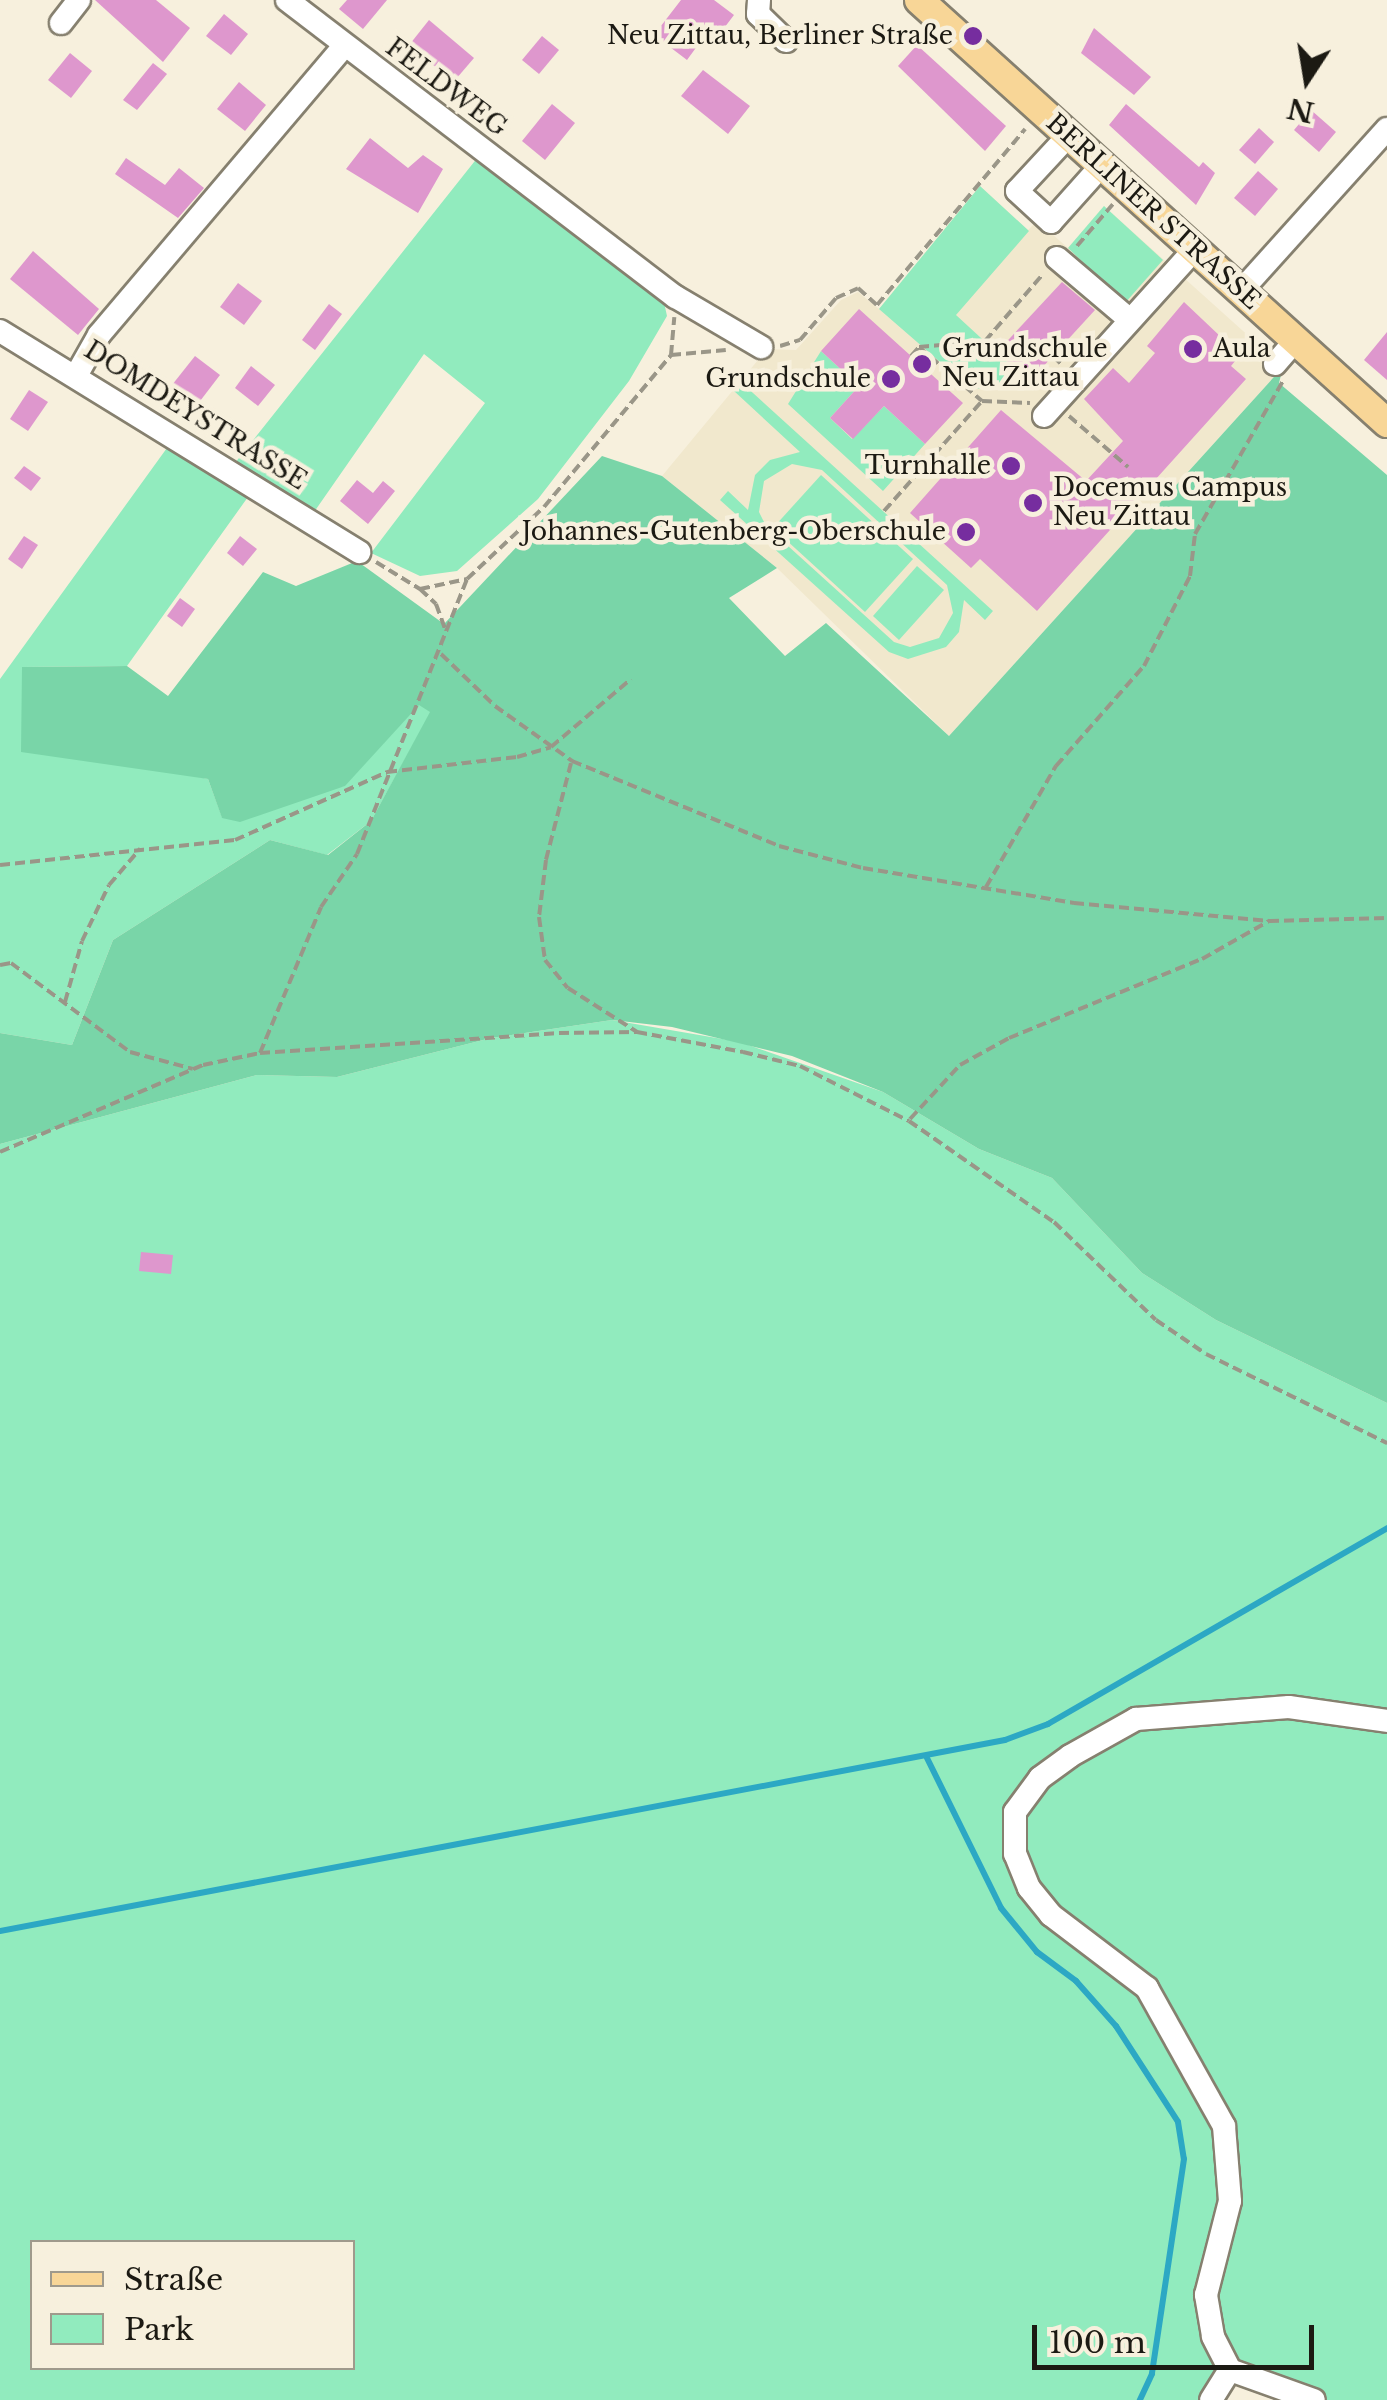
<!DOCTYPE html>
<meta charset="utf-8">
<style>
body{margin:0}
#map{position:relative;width:1387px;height:2400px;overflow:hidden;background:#f7f0dd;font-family:"Libre Baskerville",serif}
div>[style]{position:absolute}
.built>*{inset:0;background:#f1e8cd}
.green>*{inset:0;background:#91ebbe}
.forest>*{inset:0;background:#79d5a8}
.stream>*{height:6px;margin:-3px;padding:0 3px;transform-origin:3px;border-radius:3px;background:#2ca8c4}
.building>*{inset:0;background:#de97cd}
.path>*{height:4px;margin-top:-2px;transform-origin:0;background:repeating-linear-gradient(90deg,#9a9688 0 10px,transparent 0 15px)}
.roads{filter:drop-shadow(2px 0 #86806f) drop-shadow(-2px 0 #86806f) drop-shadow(0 2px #86806f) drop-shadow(0 -2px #86806f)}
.minor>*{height:22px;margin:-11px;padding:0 11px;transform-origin:11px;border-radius:11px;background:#fff}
.major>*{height:28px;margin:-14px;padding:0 14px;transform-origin:14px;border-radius:14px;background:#f8d697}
.dots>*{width:28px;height:28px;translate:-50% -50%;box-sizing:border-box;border:5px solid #f7f0dd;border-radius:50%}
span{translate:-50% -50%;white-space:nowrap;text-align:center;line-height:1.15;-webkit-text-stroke:9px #f7f0dd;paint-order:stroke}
.poi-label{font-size:25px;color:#1c1a13}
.right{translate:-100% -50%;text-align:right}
.left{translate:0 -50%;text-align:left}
.street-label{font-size:25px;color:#1c1a13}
.legend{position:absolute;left:30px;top:2240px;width:325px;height:130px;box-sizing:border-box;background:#f7f0dd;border:2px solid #9f9a8c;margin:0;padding:12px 18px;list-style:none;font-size:30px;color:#1c1a13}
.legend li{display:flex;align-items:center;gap:20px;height:50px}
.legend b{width:50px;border:2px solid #9f9a8c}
.north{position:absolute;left:1257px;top:30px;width:100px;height:100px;-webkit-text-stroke:8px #f7f0dd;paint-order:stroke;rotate:192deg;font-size:28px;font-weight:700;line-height:40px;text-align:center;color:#1c1a13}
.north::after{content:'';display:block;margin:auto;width:35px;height:45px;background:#1c1a13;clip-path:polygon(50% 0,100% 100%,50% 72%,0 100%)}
.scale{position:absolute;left:1032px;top:2325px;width:282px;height:45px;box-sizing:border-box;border:5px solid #1c1a13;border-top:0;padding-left:12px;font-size:30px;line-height:35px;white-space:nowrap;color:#1c1a13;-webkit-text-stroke:8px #f7f0dd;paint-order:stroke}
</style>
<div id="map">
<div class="built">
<i style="clip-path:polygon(980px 186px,1028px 230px,1037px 221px,1068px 248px,1104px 206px,1283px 367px,949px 736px,777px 568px,662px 476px,767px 349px,796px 350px,841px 300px,858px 292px,879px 309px)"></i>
</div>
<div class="green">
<i style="clip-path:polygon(478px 157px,662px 293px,667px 316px,629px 381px,538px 499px,457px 571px,420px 576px,371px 553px,485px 403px,424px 354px,312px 515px,235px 463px)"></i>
<i style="clip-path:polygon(980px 186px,1029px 231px,956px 315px,1029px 382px,1020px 390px,970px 388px,879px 309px)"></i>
<i style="clip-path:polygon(1104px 206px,1163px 260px,1125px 303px,1068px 248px)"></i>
<i style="clip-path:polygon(821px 351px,859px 386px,830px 418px,852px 439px,884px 406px,925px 444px,883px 491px,788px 404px)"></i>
<i style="clip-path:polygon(evenodd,742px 383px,993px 611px,985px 620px,964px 600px,959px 632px,946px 647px,908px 659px,889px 652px,720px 500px,728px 491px,748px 510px,755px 475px,770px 460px,800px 452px,734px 391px,742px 383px,792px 464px,822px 470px,947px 585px,953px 613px,939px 638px,910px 647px,894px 642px,766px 526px,759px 512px,764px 481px,792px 464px)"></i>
<i style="clip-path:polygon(172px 441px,253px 490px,127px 666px,22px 667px,156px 767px,208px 779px,222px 817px,344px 786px,419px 704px,431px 712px,371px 821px,327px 855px,270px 840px,113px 940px,72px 1045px,0 1033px,0 679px)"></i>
<i style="clip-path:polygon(821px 475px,913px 559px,865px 612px,773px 528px)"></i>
<i style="clip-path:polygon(917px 566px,944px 590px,899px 640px,873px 616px)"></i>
<i style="clip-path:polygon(evenodd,612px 1020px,740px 1042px,883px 1092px,979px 1149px,1052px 1178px,1142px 1273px,1216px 1320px,1387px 1403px,1387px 2400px,1308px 2400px,1239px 2375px,1214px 2400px,0 2400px,0 1144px,257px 1075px,337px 1077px,491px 1038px,612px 1020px,32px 2242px,352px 2242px,352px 2368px,32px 2368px,32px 2242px)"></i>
</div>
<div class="forest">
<i style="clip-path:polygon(1283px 367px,1279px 383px,1387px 475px,1387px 1403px,1216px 1320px,1142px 1273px,1052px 1178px,979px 1149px,883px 1092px,792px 1056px,672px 1027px,612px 1020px,491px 1038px,337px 1077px,257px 1075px,0 1144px,0 1033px,72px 1045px,113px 940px,270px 840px,328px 855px,371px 821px,430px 712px,419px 705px,345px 786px,240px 822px,222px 818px,208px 779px,21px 752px,22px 667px,127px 666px,168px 696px,263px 572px,296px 586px,357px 561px,444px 624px,602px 456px,662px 476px,777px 568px,729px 598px,785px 656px,826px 623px,949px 736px)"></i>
</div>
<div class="stream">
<i style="left:927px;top:1758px;width:167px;rotate:63.7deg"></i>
<i style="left:1001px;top:1908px;width:57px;rotate:50.7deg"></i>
<i style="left:1037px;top:1952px;width:49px;rotate:36.6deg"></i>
<i style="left:1076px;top:1981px;width:60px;rotate:48.4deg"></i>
<i style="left:1116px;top:2026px;width:114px;rotate:57.1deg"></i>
<i style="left:1178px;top:2122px;width:37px;rotate:81deg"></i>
<i style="left:1184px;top:2159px;width:217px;rotate:98.5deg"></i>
<i style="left:1152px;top:2374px;width:29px;rotate:115deg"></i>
<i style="left:0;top:1931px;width:1023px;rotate:-10.76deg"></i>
<i style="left:1005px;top:1740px;width:46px;rotate:-20.4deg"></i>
<i style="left:1048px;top:1724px;width:392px;rotate:-30deg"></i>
</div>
<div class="building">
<i style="clip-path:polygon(95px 0,156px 0,190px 28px,163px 62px)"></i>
<i style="clip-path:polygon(347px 0,387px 0,363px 29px,339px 9px)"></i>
<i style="clip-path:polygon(681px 0,714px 0,734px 15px,715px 40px,706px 34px,687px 60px,654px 35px)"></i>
<i style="clip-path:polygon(224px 14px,248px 34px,231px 55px,206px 36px)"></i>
<i style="clip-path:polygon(429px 20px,474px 58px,456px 79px,406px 49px)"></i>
<i style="clip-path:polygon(1094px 28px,1151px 77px,1134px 95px,1081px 53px)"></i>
<i style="clip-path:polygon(542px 36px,559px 50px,539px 74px,522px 60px)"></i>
<i style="clip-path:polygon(917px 45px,1006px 126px,985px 151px,898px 66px)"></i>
<i style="clip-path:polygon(70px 53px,92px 71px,71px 98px,48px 80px)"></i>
<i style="clip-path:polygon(153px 63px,167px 74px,137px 110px,123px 100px)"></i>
<i style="clip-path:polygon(703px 70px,750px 106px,728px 134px,681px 96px)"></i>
<i style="clip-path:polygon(239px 82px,266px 105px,245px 131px,217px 109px)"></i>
<i style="clip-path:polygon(552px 104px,575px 123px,545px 160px,522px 141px)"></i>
<i style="clip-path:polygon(1126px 104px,1199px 167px,1203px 162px,1215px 173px,1196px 205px,1109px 125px)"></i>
<i style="clip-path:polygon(1311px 110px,1336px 132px,1319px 152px,1294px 130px)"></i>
<i style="clip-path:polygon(1259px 128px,1274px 142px,1255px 164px,1239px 150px)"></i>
<i style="clip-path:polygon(370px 138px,408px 168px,423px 155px,443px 169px,418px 213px,346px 169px)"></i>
<i style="clip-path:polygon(126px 158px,165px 185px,179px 168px,204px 188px,178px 218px,115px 174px)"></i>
<i style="clip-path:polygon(1258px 171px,1278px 189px,1255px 216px,1234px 198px)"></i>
<i style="clip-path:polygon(33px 251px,99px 309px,78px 335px,10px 279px)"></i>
<i style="clip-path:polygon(1062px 282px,1095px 310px,1029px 382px,997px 352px)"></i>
<i style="clip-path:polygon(238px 283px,262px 301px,244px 325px,220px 307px)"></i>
<i style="clip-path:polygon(1184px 302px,1240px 355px,1231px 366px,1246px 379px,1037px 611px,980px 559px,971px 568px,910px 513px,1001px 410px,1086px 481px,1123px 441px,1084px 399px,1113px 368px,1129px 383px,1155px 353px,1147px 346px)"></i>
<i style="clip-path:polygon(329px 304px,342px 314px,315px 350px,302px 340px)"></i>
<i style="clip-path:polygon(859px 309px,963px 403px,925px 444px,884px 406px,853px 439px,830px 418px,859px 386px,821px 351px)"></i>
<i style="clip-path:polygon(1387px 332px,1387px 380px,1364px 360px)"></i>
<i style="clip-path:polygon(195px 356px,220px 375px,197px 405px,172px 385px)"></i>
<i style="clip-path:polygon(251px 366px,275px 385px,258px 406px,235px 388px)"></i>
<i style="clip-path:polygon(29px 390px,48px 402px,28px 431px,10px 419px)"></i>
<i style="clip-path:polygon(24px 466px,41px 478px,31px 491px,14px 478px)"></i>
<i style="clip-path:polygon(357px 480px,373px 493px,383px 481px,395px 491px,368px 524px,340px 501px)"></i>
<i style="clip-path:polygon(24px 536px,38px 545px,22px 569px,8px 559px)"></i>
<i style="clip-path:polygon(240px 536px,257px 549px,243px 566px,227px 553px)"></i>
<i style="clip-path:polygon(180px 598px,195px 609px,182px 627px,167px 616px)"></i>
<i style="clip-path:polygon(141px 1252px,173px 1255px,171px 1274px,139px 1271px)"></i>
</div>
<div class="path">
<i style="left:1077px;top:246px;width:55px;rotate:-49.4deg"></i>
<i style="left:780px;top:346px;width:21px;rotate:-17deg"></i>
<i style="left:800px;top:340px;width:55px;rotate:-49.4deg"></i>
<i style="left:836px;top:298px;width:24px;rotate:-24deg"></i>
<i style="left:858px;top:288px;width:25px;rotate:42deg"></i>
<i style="left:877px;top:305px;width:230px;rotate:-49.9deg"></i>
<i style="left:919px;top:347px;width:66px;rotate:-5.2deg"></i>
<i style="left:985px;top:341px;width:89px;rotate:-49.1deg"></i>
<i style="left:671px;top:355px;width:55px;rotate:-5.2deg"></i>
<i style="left:911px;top:356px;width:12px;rotate:-48deg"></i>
<i style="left:919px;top:347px;width:83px;rotate:40.6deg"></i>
<i style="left:1053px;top:356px;width:13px;rotate:45deg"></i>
<i style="left:1069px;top:416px;width:78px;rotate:40.8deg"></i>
<i style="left:884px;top:511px;width:147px;rotate:-48.3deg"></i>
<i style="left:982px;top:401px;width:48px;rotate:2.4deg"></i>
<i style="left:376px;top:562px;width:52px;rotate:31.5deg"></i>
<i style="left:420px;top:589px;width:48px;rotate:-12deg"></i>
<i style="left:420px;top:589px;width:22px;rotate:43deg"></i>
<i style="left:436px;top:604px;width:29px;rotate:70deg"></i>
<i style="left:441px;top:654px;width:75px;rotate:43.9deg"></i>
<i style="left:495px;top:706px;width:95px;rotate:35.5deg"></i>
<i style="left:572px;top:761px;width:224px;rotate:22.3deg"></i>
<i style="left:779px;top:846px;width:87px;rotate:14.7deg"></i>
<i style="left:863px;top:868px;width:214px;rotate:9.4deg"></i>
<i style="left:1074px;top:903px;width:196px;rotate:5.3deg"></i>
<i style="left:1269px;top:921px;width:118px;rotate:-1.5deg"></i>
<i style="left:571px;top:763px;width:100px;rotate:104.5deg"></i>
<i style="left:546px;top:860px;width:57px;rotate:97deg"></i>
<i style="left:539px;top:917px;width:43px;rotate:82.1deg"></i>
<i style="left:545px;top:960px;width:36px;rotate:51deg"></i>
<i style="left:568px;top:988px;width:82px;rotate:32.5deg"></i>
<i style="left:0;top:865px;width:236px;rotate:-6.1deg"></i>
<i style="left:235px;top:840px;width:167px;rotate:-24.1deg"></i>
<i style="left:387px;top:772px;width:131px;rotate:-6.6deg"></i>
<i style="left:517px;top:757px;width:35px;rotate:-16deg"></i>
<i style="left:551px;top:747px;width:105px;rotate:-40.4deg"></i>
<i style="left:986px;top:887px;width:140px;rotate:-60deg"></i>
<i style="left:1056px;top:766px;width:133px;rotate:-48.7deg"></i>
<i style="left:1144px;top:666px;width:101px;rotate:-62.9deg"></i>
<i style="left:1190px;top:576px;width:42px;rotate:-83.2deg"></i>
<i style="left:1195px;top:534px;width:177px;rotate:-60.1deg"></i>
<i style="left:0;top:965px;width:11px;rotate:-10deg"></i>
<i style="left:11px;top:963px;width:149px;rotate:36.8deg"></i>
<i style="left:130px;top:1052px;width:65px;rotate:15.1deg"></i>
<i style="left:65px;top:1002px;width:63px;rotate:-74.4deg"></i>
<i style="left:82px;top:941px;width:62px;rotate:-64.3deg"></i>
<i style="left:109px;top:885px;width:48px;rotate:-49.3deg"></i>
<i style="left:260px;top:1053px;width:158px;rotate:-67.3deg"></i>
<i style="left:321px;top:907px;width:64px;rotate:-55.8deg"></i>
<i style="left:357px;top:854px;width:296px;rotate:-68.2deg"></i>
<i style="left:467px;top:579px;width:105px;rotate:-43.1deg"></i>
<i style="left:544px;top:507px;width:198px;rotate:-50.1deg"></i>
<i style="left:671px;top:355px;width:38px;rotate:-85deg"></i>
<i style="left:910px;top:1119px;width:74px;rotate:-47.2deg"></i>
<i style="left:960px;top:1065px;width:56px;rotate:-28.9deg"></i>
<i style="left:1009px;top:1038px;width:209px;rotate:-22.3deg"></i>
<i style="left:1202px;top:959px;width:77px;rotate:-29.6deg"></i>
<i style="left:0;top:1152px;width:221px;rotate:-23.2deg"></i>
<i style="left:203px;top:1065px;width:58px;rotate:-11.9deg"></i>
<i style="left:260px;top:1053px;width:300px;rotate:-3.8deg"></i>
<i style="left:559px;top:1033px;width:78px;rotate:-0.7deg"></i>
<i style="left:637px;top:1032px;width:108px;rotate:10.7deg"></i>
<i style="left:743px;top:1052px;width:59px;rotate:13.8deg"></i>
<i style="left:800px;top:1066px;width:122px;rotate:26.8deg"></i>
<i style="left:909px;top:1121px;width:177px;rotate:34.9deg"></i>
<i style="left:1054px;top:1222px;width:141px;rotate:43.9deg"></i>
<i style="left:1156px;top:1320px;width:60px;rotate:34.2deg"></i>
<i style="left:1206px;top:1354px;width:202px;rotate:26.2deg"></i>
</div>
<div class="roads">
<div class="minor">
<i style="left:287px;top:0;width:489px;rotate:37.4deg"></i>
<i style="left:676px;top:297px;width:99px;rotate:30.5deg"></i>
<i style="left:759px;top:0;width:14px;rotate:94deg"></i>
<i style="left:758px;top:14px;width:39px;rotate:44deg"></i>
<i style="left:61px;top:23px;width:29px;rotate:-52deg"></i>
<i style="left:1069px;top:135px;width:76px;rotate:132.9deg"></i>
<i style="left:1017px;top:191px;width:46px;rotate:42.4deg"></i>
<i style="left:1051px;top:222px;width:76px;rotate:-48.2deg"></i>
<i style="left:1057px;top:258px;width:94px;rotate:40.3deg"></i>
<i style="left:1241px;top:291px;width:218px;rotate:-48deg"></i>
<i style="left:0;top:331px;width:422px;rotate:31.6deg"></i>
<i style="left:1275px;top:364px;width:32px;rotate:-49deg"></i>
<i style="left:77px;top:374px;width:45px;rotate:-60.6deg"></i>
<i style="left:99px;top:335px;width:379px;rotate:-49.7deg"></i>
<i style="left:1044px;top:416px;width:225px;rotate:-47.9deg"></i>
<i style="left:1230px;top:2370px;width:38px;rotate:-117deg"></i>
<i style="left:1213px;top:2336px;width:42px;rotate:-99.7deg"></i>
<i style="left:1206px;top:2295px;width:97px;rotate:-75.7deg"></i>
<i style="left:1230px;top:2201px;width:75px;rotate:-94.6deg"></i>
<i style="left:1224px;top:2126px;width:158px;rotate:-119.2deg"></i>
<i style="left:1147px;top:1988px;width:121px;rotate:-142.8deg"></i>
<i style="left:1051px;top:1915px;width:35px;rotate:-129deg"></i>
<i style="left:1029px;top:1888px;width:37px;rotate:-112deg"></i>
<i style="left:1015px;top:1854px;width:42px;rotate:-90deg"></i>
<i style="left:1015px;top:1812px;width:42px;rotate:-53.7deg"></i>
<i style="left:1040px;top:1778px;width:37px;rotate:-36deg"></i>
<i style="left:1070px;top:1756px;width:76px;rotate:-29.3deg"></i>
<i style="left:1136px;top:1719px;width:153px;rotate:-4.5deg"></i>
<i style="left:1289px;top:1707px;width:99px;rotate:8.1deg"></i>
<i style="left:1230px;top:2370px;width:89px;rotate:19.7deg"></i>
<i style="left:1211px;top:2400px;width:36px;rotate:-58deg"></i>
</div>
<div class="major">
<i style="left:919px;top:0;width:631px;rotate:42.11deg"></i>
</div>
</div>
<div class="dots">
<i style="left:973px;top:36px;background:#762d9f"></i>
<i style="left:1193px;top:349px;background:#762d9f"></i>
<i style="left:922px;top:364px;background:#762d9f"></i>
<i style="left:891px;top:379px;background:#762d9f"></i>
<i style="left:1011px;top:466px;background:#762d9f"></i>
<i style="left:1033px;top:503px;background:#762d9f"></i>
<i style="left:966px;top:532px;background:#762d9f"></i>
</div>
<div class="poi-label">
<span class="right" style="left:953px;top:36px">Neu Zittau, Berliner Straße</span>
<span class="left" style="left:1213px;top:349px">Aula</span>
<span class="left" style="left:942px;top:364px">Grundschule<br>Neu Zittau</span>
<span class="right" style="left:871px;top:379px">Grundschule</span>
<span class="right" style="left:991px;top:466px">Turnhalle</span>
<span class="left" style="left:1053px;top:503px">Docemus Campus<br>Neu Zittau</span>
<span class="right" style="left:946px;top:532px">Johannes-Gutenberg-Oberschule</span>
</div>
<div class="street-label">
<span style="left:446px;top:88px;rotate:37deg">FELDWEG</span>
<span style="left:1153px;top:212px;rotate:42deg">BERLINER STRASSE</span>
<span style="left:195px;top:416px;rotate:32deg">DOMDEYSTRASSE</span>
</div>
<ul class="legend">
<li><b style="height:12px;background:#f8d697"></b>Straße</li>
<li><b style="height:28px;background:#91ebbe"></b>Park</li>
</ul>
<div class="north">N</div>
<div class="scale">100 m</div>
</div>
